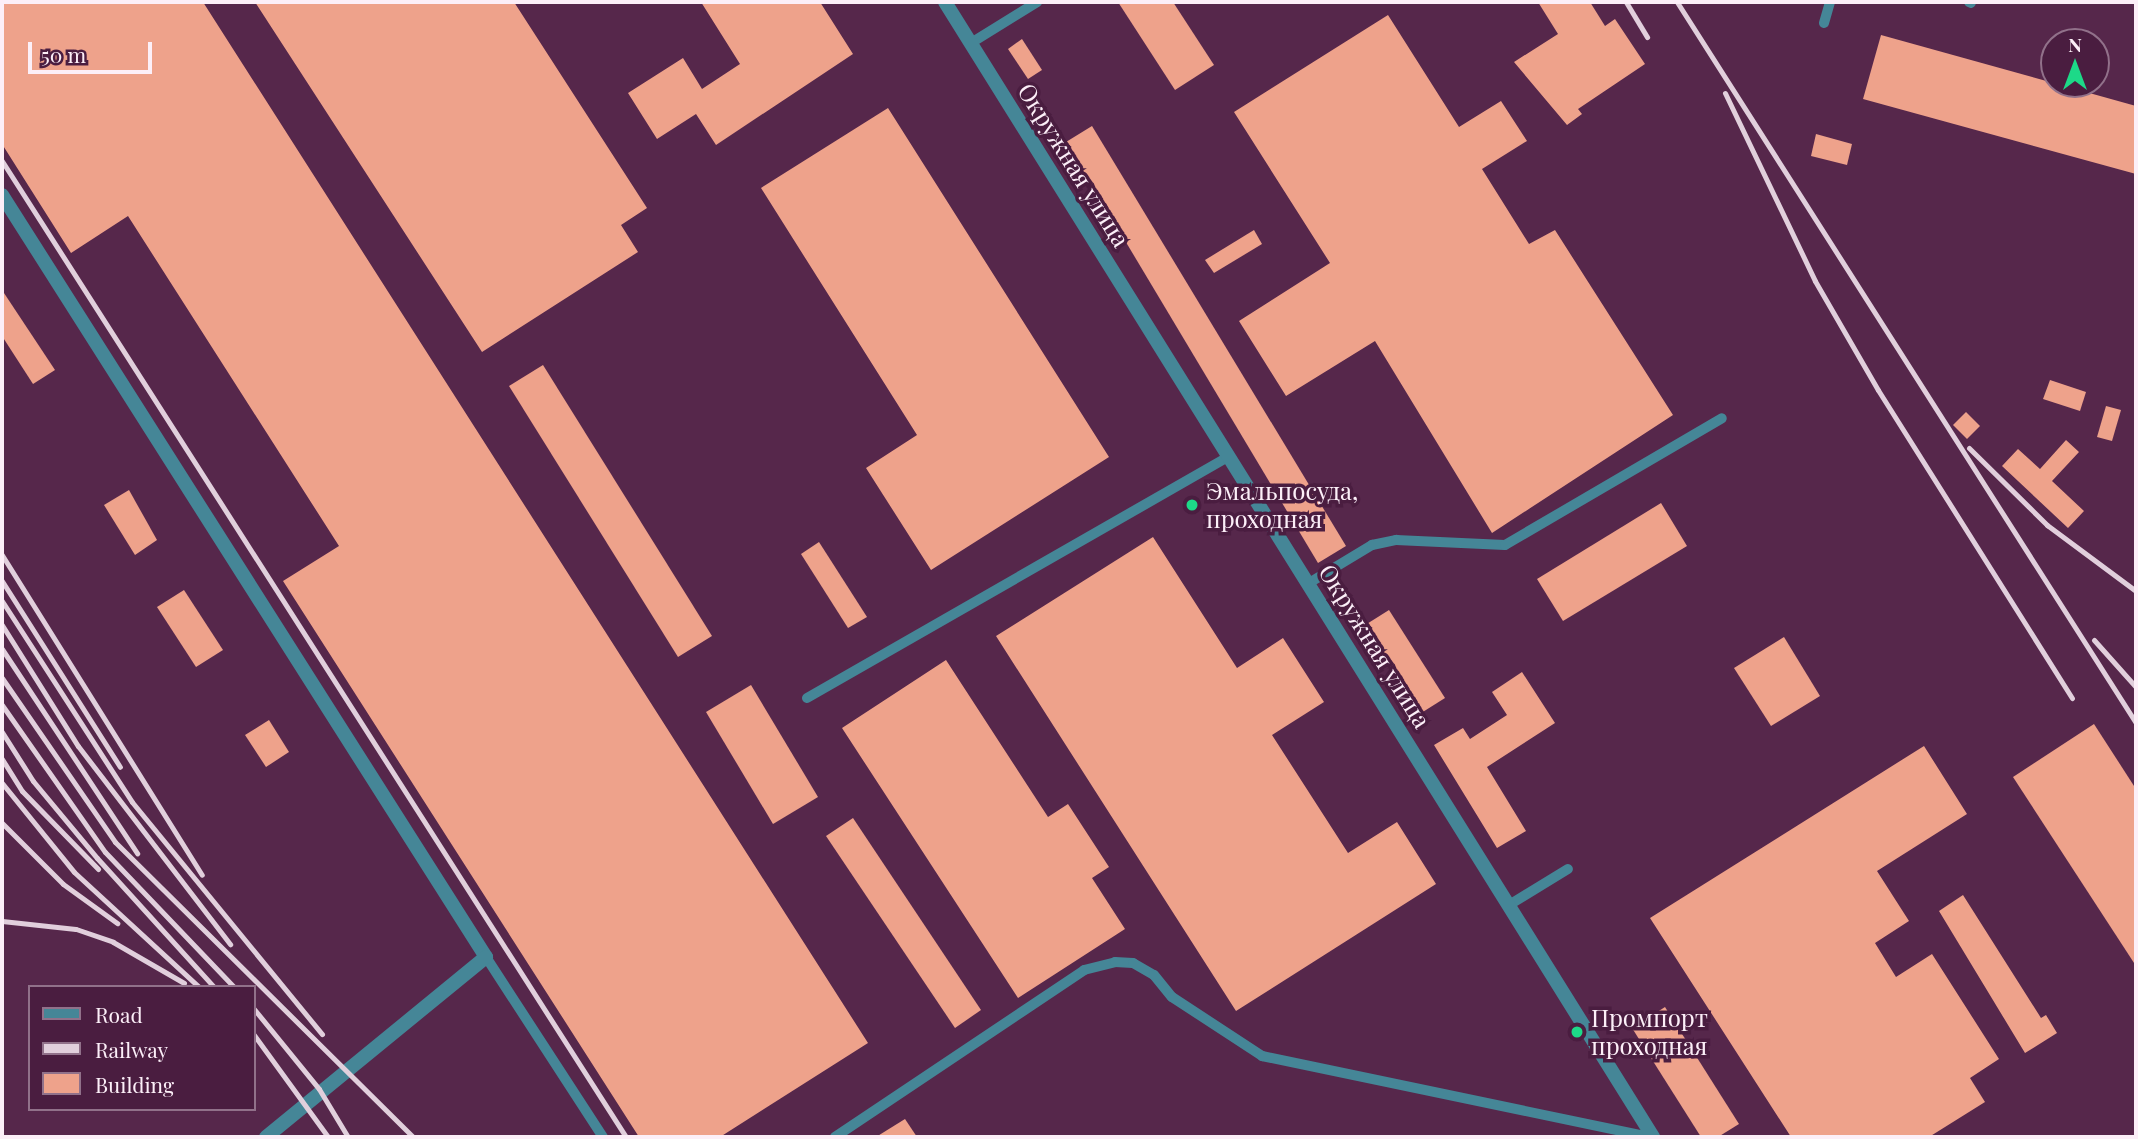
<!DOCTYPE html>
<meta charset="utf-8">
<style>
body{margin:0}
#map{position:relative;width:2138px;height:1139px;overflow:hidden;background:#56274b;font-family:"Playfair Display",serif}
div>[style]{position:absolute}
.building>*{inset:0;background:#eea28b}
.service>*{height:10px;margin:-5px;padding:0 5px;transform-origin:5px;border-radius:5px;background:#458697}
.minor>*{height:14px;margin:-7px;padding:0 7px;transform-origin:7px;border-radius:7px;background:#458697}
.rail>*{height:5px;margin:-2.5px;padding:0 2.5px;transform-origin:2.5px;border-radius:2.5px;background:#e1cfdc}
.dots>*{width:19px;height:19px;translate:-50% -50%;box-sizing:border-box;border:4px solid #4a1d40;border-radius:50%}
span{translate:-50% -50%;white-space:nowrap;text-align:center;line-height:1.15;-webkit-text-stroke:7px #4a1d40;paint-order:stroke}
.street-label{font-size:24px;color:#fceff8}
.poi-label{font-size:24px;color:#fceff8}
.left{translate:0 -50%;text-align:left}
.frame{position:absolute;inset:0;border:4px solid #fceff8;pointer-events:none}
.legend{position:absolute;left:28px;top:985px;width:228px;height:126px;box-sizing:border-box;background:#4a1d40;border:2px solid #91718a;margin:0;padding:9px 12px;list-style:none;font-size:21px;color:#fceff8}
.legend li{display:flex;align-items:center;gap:14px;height:35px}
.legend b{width:35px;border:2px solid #91718a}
.north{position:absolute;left:2040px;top:28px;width:70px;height:70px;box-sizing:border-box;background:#4a1d40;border:2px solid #91718a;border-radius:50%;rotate:0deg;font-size:19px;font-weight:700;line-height:28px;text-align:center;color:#fceff8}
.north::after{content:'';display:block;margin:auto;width:24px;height:32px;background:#1dd988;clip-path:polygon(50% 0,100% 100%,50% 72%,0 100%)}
.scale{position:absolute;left:28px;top:42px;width:124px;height:32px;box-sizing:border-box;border:4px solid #fceff8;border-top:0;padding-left:9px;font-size:21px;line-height:24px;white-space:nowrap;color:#fceff8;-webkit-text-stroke:5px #4a1d40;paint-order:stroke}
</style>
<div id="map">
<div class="building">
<i style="clip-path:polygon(2px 2px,203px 2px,868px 1043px,720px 1137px,639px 1137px,283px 581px,339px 546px,128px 216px,71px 253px,2px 144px)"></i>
<i style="clip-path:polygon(255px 2px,514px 2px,647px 208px,621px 225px,638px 252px,482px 352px)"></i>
<i style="clip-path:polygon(701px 2px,820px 2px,853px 54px,716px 145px,696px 114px,657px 139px,628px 93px,683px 58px,702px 89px,740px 64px)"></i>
<i style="clip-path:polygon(1118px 2px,1173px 2px,1214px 65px,1175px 90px)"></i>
<i style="clip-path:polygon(1538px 2px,1590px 2px,1605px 26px,1615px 19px,1645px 64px,1578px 109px,1582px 114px,1567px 125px,1514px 62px,1558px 34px)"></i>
<i style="clip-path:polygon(1388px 15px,1459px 127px,1501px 101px,1527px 141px,1482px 169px,1529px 244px,1555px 230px,1673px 415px,1492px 533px,1375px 341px,1286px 396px,1239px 321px,1330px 263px,1234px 112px)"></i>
<i style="clip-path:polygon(1881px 35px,2136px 106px,2136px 174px,1863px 99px)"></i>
<i style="clip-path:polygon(1022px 39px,1042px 70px,1028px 79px,1008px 49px)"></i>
<i style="clip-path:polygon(888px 108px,1109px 457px,931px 570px,866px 468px,917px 435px,761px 188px)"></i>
<i style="clip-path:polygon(1092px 126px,1346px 546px,1318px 563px,1066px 142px)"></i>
<i style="clip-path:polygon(1816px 134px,1852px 144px,1847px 165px,1811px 156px)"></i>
<i style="clip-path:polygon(1254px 230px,1262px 244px,1214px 273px,1205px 260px)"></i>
<i style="clip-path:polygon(2px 290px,55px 370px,33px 384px,2px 336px)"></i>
<i style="clip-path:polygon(543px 365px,712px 636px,678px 657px,509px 386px)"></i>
<i style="clip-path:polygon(2050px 380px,2086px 392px,2080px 411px,2043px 399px)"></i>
<i style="clip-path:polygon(2106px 406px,2121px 410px,2112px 441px,2097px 437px)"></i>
<i style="clip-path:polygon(1966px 412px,1980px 426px,1967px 439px,1953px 425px)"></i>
<i style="clip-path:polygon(2066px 440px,2079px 452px,2052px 481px,2084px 511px,2068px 528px,2002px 466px,2018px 449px,2040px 469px)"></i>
<i style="clip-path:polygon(129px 490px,157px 540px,135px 555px,104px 505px)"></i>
<i style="clip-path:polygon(1661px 503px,1687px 546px,1563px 621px,1537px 579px)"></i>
<i style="clip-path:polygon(1153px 537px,1237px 668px,1283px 638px,1324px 702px,1272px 735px,1348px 853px,1397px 822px,1436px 884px,1236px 1011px,996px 636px)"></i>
<i style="clip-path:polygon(819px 542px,867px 617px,848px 628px,801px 554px)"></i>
<i style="clip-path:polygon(184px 590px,223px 650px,196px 667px,157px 607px)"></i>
<i style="clip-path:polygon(1389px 610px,1445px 698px,1418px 715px,1362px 627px)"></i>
<i style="clip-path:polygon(1784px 637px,1820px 696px,1771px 726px,1734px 668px)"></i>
<i style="clip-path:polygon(946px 660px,1048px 817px,1068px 804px,1109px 867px,1092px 878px,1125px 929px,1018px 998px,842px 728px)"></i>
<i style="clip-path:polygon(1522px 672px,1555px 723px,1487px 767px,1526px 831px,1497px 848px,1434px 745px,1463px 728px,1470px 739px,1507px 715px,1492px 692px)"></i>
<i style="clip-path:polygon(751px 685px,818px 797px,773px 824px,706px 712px)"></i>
<i style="clip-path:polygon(269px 720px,289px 752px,266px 767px,245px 735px)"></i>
<i style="clip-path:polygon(2094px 724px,2136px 789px,2136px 966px,2013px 777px)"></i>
<i style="clip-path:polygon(1924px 746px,1967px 814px,1877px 871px,1909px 921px,1875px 943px,1896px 977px,1932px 954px,1999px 1059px,1970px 1078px,1985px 1102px,1929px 1137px,1791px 1137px,1650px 918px)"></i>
<i style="clip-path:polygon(853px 818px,981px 1010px,955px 1028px,826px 836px)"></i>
<i style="clip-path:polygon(1963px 895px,2041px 1018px,2046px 1015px,2057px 1033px,2025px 1053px,1939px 911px)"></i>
<i style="clip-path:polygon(1665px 1007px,1739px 1124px,1718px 1137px,1701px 1137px,1632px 1028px)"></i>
<i style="clip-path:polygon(905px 1119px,917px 1137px,876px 1137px)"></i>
</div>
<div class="service">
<i style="left:1969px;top:2px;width:2px;rotate:27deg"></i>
<i style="left:1824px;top:23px;width:22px;rotate:-74deg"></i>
<i style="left:971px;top:43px;width:78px;rotate:-31.8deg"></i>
<i style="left:1309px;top:583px;width:74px;rotate:-31.1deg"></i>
<i style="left:1372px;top:545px;width:25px;rotate:-12deg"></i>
<i style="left:1396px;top:540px;width:109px;rotate:2.6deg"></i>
<i style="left:1505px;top:545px;width:251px;rotate:-30.3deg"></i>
<i style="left:807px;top:698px;width:487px;rotate:-29.8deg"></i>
<i style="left:1509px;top:905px;width:69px;rotate:-31.4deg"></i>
<i style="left:486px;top:957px;width:215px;rotate:57deg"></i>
<i style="left:835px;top:1137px;width:300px;rotate:-33.8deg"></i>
<i style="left:1084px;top:970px;width:32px;rotate:-14deg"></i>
<i style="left:1115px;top:962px;width:18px;rotate:3deg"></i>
<i style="left:1133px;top:963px;width:24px;rotate:30deg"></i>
<i style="left:1154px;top:975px;width:28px;rotate:51deg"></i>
<i style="left:1172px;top:997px;width:108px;rotate:33.2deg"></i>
<i style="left:1262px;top:1056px;width:397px;rotate:11.8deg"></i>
</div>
<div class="minor">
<i style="left:945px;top:2px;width:1338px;rotate:58.04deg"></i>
<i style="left:2px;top:195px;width:903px;rotate:57.58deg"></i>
<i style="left:486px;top:957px;width:284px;rotate:140.7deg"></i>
</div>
<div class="rail">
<i style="left:1626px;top:2px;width:41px;rotate:59deg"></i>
<i style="left:1677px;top:2px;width:855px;rotate:57.52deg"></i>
<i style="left:1725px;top:93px;width:208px;rotate:64.4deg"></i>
<i style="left:1815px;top:281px;width:126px;rotate:60deg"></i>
<i style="left:1878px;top:390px;width:364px;rotate:57.8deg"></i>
<i style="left:2px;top:161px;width:1158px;rotate:57.41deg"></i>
<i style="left:1969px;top:448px;width:110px;rotate:44.6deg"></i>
<i style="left:2047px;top:525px;width:111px;rotate:36.6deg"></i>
<i style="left:2px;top:555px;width:377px;rotate:58deg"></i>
<i style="left:2px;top:581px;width:220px;rotate:57.6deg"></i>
<i style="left:2px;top:601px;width:239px;rotate:57.1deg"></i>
<i style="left:132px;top:802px;width:300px;rotate:50.7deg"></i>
<i style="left:2px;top:625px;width:143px;rotate:57.9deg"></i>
<i style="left:78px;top:746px;width:250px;rotate:52.5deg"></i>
<i style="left:2094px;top:640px;width:63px;rotate:48.2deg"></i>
<i style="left:2px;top:649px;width:245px;rotate:56.5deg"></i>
<i style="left:2px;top:678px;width:199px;rotate:55.4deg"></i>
<i style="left:115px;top:842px;width:419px;rotate:44.7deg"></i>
<i style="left:2px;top:705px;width:179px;rotate:55deg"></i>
<i style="left:105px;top:852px;width:187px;rotate:46.3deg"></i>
<i style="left:2px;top:732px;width:58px;rotate:57.7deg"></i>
<i style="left:33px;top:781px;width:100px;rotate:50.3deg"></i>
<i style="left:97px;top:858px;width:174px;rotate:47.8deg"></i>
<i style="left:2px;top:759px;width:38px;rotate:58deg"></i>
<i style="left:22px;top:791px;width:109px;rotate:45.7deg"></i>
<i style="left:2px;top:783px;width:114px;rotate:51deg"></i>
<i style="left:74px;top:872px;width:170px;rotate:42.6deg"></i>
<i style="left:2px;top:823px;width:86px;rotate:45deg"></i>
<i style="left:63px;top:884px;width:67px;rotate:35.8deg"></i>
<i style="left:2px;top:921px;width:74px;rotate:6.2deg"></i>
<i style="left:76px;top:929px;width:39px;rotate:19deg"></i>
<i style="left:113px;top:942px;width:82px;rotate:30deg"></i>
<i style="left:254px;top:1009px;width:103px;rotate:50.9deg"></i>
<i style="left:319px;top:1089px;width:56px;rotate:58.9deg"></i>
<i style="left:254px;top:1035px;width:126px;rotate:54deg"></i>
</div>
<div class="dots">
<i style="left:1192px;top:505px;background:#1dd988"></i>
<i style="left:1577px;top:1032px;background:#1dd988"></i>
</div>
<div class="street-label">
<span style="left:1074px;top:165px;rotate:58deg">Окружная улица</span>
<span style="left:1375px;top:646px;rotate:58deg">Окружная улица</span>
</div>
<div class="poi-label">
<span class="left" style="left:1206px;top:505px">Эмальпосуда,<br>проходная</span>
<span class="left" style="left:1591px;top:1032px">Промпорт<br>проходная</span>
</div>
<div class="frame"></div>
<ul class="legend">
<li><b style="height:9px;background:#458697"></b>Road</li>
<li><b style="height:9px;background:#e1cfdc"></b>Railway</li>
<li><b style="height:19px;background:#eea28b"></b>Building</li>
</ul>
<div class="north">N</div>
<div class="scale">50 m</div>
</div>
